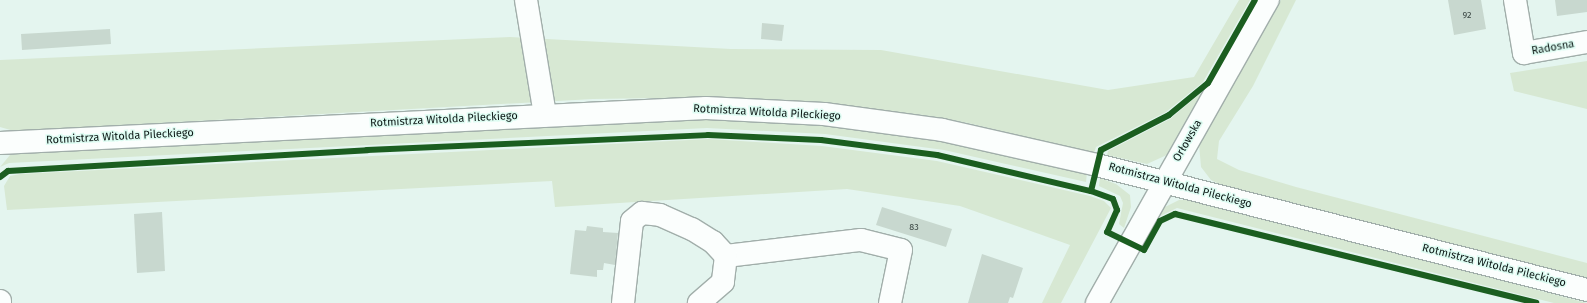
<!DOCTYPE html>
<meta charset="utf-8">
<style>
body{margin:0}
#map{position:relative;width:1587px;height:303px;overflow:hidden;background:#e4f5ef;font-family:"Fira Sans",sans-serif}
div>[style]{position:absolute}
.green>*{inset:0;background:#d7e8d3}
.building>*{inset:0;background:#c8d8cf}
.roads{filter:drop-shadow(1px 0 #a1aeaa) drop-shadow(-1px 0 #a1aeaa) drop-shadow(0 1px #a1aeaa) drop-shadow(0 -1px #a1aeaa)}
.minor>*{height:22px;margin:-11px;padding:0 11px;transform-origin:11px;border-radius:11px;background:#fbfefd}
.cycleway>*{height:6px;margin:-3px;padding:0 3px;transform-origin:3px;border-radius:3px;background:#1b5e20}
span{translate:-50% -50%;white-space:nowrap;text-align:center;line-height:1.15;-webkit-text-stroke:3px #ddfcf2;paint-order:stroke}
.number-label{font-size:9px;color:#3b4744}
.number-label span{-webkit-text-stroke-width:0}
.street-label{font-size:11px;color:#0c1715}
</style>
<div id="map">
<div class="green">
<i style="clip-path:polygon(1239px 0,1250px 0,1203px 82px,1166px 112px,1096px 147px,1094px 153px,968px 123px,923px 115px,788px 100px,724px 97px,593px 99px,14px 131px,0 127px,0 60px,510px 37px,731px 49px,881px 50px,1108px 90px,1194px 77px)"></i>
<i style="clip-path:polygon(1281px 0,1296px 0,1253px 86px,1219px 141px,1217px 159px,1239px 170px,1296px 187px,1587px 263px,1587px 278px,1223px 186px,1211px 180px,1201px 167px,1199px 144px)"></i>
<i style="clip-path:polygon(1587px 61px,1587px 109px,1514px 91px,1510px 73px)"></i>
<i style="clip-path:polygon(1207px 88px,1169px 154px,1147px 164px,1107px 155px,1108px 151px,1170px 119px)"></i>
<i style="clip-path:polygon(706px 117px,824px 124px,944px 139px,1087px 173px,1086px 182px,944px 150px,825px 134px,707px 128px,9px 163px,0 167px,10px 155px,25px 151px)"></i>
<i style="clip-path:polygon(709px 139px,822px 146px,937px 161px,1090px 196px,1104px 201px,1111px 208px,1061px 303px,1042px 303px,1070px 245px,960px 206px,847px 189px,555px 207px,552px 181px,7px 210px,4px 186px,10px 176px,20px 174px)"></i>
<i style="clip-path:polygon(1100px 178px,1116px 184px,1130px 195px,1131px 207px,1124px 228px,1119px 224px,1123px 203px,1120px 196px,1099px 186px)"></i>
<i style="clip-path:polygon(1179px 200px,1187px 200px,1370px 246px,1587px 303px,1554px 303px,1177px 208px,1154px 219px,1157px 211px)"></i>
</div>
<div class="building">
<i style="clip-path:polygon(1448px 0,1481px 0,1486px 29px,1454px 35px)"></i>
<i style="clip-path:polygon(1555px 0,1587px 0,1587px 12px,1557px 16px)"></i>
<i style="clip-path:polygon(762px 23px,784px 25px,782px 41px,761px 39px)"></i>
<i style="clip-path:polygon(110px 29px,111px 44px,22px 50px,21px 34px)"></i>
<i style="clip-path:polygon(882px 207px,952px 229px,946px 247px,876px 225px)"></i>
<i style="clip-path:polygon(162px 212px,165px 271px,137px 273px,134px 214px)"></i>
<i style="clip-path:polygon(587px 226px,603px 228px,603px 232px,618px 233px,615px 265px,604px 263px,603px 270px,597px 270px,597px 277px,570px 274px,575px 230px,586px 231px)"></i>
<i style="clip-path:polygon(982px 254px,1023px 268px,1013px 298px,1010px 297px,1008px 303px,968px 303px)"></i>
</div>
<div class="roads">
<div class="minor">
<i style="left:526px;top:0;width:117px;rotate:80.6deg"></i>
<i style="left:1515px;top:0;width:54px;rotate:80.4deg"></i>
<i style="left:1524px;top:53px;width:64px;rotate:-9.9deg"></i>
<i style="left:0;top:143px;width:707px;rotate:-2.84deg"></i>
<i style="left:706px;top:108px;width:118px;rotate:2.9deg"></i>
<i style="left:824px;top:114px;width:119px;rotate:7.7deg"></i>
<i style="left:942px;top:130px;width:159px;rotate:12.7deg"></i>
<i style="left:1097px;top:165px;width:506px;rotate:14.31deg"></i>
<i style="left:726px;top:256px;width:136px;rotate:-6.8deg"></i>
<i style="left:861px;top:240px;width:41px;rotate:14deg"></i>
<i style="left:901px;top:250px;width:54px;rotate:101.7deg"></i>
<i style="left:0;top:301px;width:2px;rotate:90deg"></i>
<i style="left:623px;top:303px;width:82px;rotate:-83.7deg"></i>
<i style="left:632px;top:221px;width:13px;rotate:-39deg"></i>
<i style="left:642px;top:213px;width:18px;rotate:6deg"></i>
<i style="left:660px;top:215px;width:35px;rotate:24deg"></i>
<i style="left:692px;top:229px;width:25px;rotate:32deg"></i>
<i style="left:713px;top:242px;width:19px;rotate:47deg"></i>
<i style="left:726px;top:256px;width:26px;rotate:97deg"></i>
<i style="left:723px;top:282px;width:32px;rotate:139deg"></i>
<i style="left:1097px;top:303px;width:348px;rotate:-60.6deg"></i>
</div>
</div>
<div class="cycleway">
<i style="left:0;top:177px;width:10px;rotate:-37deg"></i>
<i style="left:8px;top:171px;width:360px;rotate:-3.3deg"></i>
<i style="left:367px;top:150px;width:341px;rotate:-2.5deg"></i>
<i style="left:708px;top:135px;width:113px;rotate:2.5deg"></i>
<i style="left:821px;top:140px;width:117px;rotate:7.4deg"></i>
<i style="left:937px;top:155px;width:158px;rotate:13.2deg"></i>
<i style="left:1091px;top:191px;width:23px;rotate:20deg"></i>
<i style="left:1113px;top:199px;width:12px;rotate:70deg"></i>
<i style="left:1117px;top:210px;width:24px;rotate:114deg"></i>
<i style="left:1107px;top:232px;width:41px;rotate:25.9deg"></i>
<i style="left:1144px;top:250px;width:33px;rotate:-61deg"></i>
<i style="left:1160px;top:221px;width:17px;rotate:-25deg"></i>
<i style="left:1175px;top:214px;width:372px;rotate:13.8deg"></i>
<i style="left:1091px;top:191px;width:42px;rotate:-76.3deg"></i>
<i style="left:1101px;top:150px;width:76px;rotate:-27.2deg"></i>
<i style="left:1169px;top:115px;width:50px;rotate:-39.4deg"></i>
<i style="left:1208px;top:83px;width:95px;rotate:-60.5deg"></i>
</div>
<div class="number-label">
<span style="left:1467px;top:15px">92</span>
<span style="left:914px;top:227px">83</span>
</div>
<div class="street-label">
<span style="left:1553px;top:48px;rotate:-10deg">Radosna</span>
<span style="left:767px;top:113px;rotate:3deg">Rotmistrza Witolda Pileckiego</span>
<span style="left:444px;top:120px;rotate:-3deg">Rotmistrza Witolda Pileckiego</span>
<span style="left:120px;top:137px;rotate:-3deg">Rotmistrza Witolda Pileckiego</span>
<span style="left:1188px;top:141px;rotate:-60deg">Orłowska</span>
<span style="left:1180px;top:186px;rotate:15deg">Rotmistrza Witolda Pileckiego</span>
<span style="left:1494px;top:266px;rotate:14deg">Rotmistrza Witolda Pileckiego</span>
</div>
</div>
